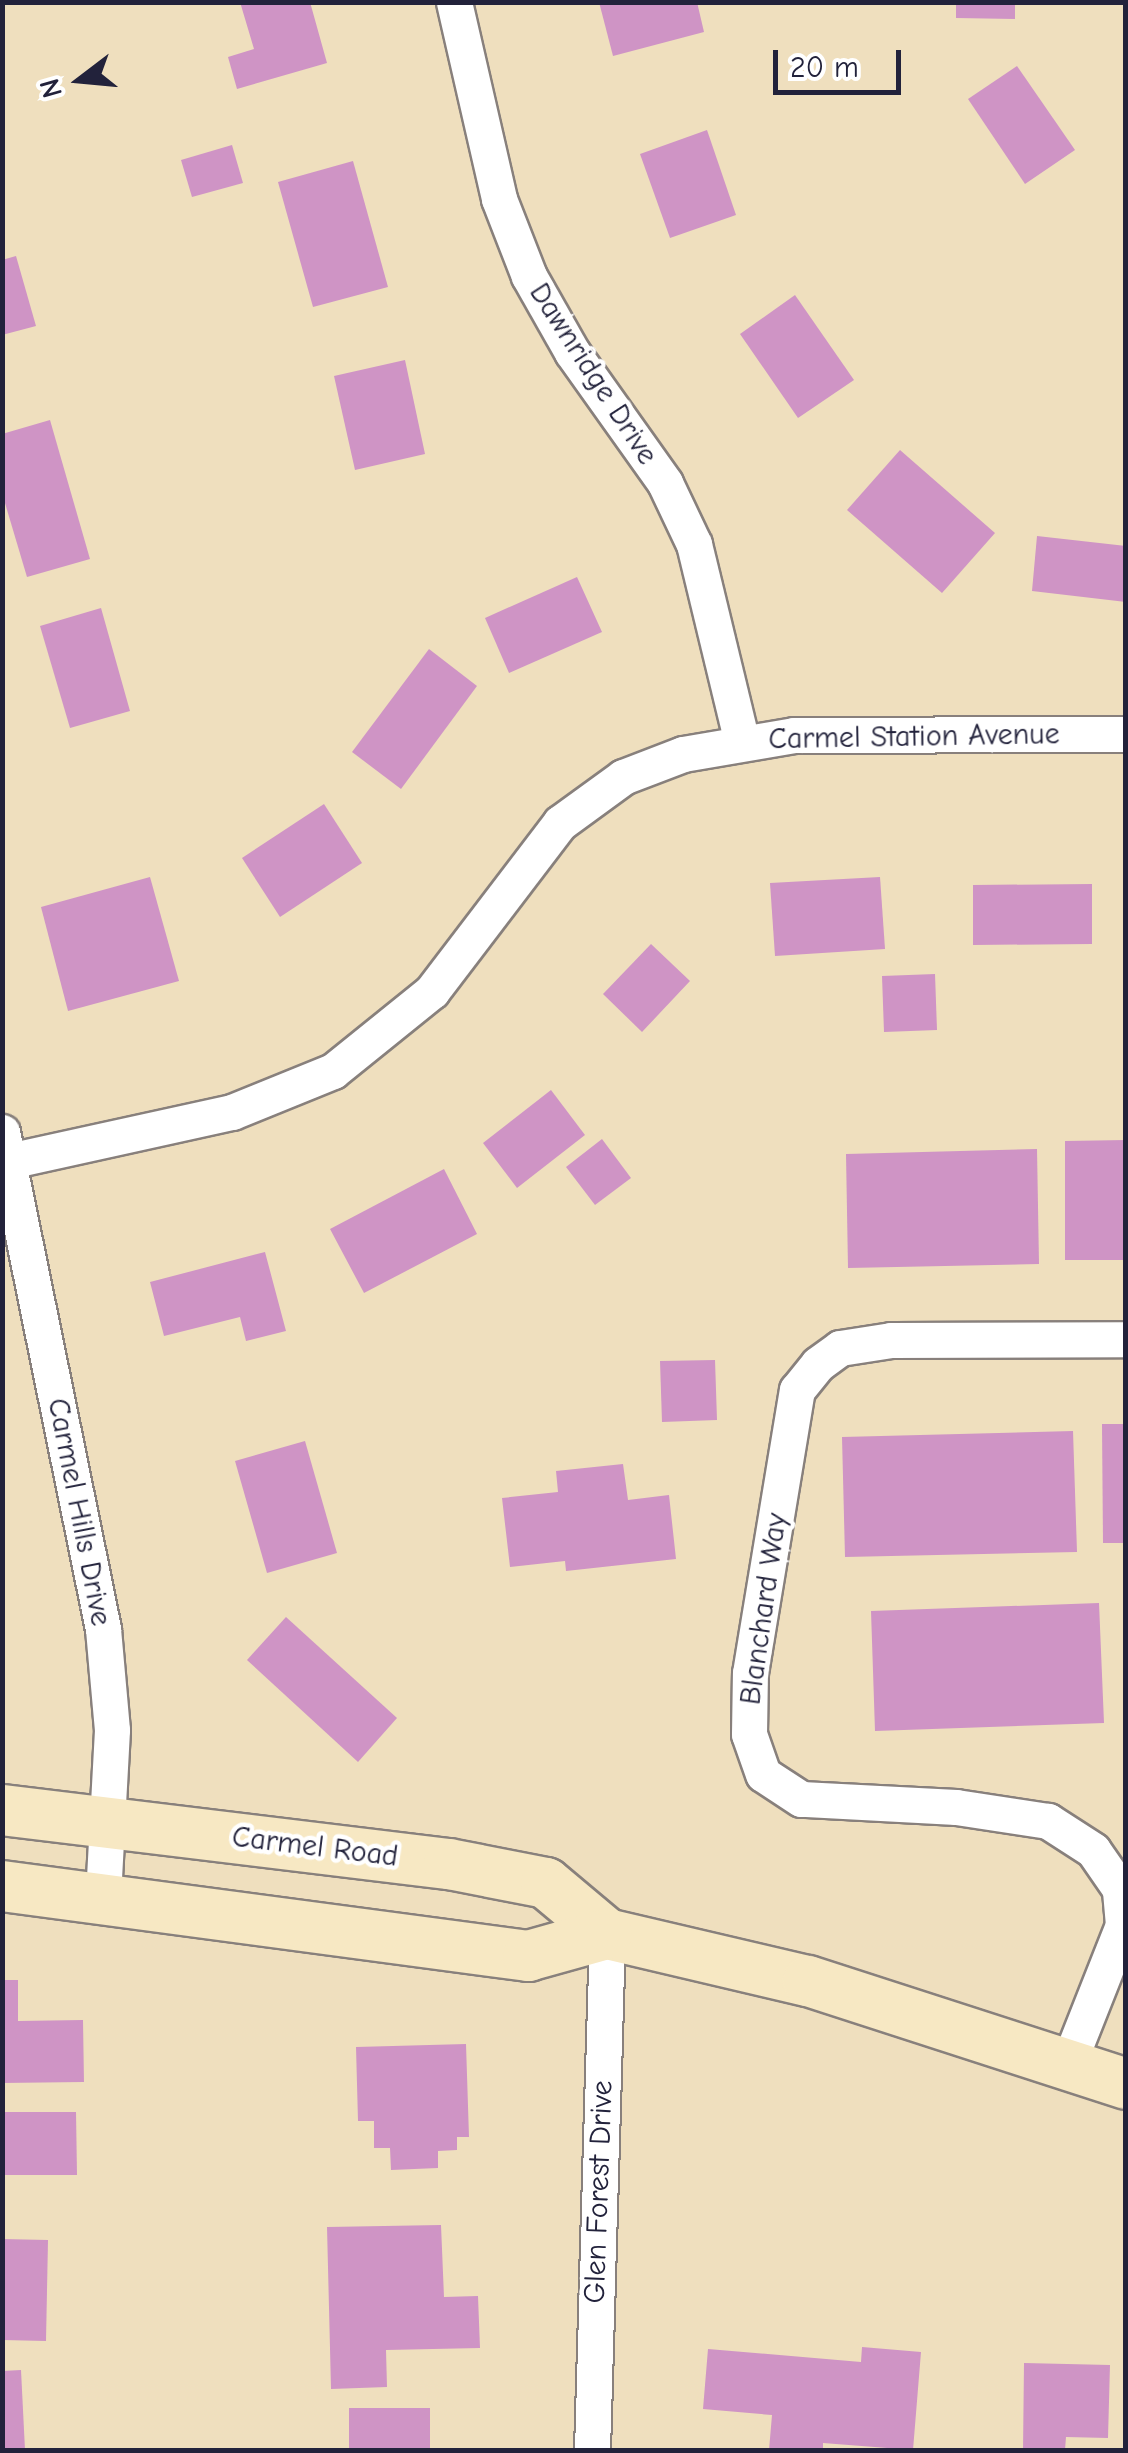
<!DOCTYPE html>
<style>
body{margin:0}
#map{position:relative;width:1128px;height:2453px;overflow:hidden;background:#efdfbe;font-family:"Comic Neue",sans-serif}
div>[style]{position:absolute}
.building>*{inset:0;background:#cf94c5}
.roads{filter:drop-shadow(2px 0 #88807c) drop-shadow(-2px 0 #88807c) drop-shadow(0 2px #88807c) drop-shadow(0 -2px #88807c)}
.minor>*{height:35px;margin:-17.5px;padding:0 17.5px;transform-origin:17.5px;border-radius:17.5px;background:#fff}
.secondary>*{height:50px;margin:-25px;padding:0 25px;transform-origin:25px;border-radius:25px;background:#f7e8c3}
span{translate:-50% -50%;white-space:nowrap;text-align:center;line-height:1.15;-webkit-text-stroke:9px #fff;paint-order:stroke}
.street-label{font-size:30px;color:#22223b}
.frame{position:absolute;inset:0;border:5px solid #22223b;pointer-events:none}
.north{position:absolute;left:30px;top:30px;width:100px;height:100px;-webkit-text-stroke:8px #fff;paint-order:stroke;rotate:254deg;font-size:28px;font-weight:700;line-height:40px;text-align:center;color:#22223b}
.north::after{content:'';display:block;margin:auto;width:35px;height:45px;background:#22223b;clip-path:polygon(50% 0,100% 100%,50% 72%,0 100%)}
.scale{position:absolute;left:773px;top:50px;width:128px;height:45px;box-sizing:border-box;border:5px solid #22223b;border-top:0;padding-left:12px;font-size:30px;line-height:35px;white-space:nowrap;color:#22223b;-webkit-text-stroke:8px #fff;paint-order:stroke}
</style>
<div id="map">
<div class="building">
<i style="clip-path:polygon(240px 2px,310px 2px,327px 63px,237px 89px,228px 57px,254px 49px)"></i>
<i style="clip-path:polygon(599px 2px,697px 2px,704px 32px,613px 56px)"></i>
<i style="clip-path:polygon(956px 2px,1015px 2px,1015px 19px,956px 18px)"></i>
<i style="clip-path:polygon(1017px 66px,1075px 150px,1025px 184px,968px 99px)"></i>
<i style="clip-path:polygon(707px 130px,736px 215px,670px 238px,640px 154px)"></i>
<i style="clip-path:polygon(232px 145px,243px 183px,192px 197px,181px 160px)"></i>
<i style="clip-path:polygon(353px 161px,388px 287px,313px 307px,278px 182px)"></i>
<i style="clip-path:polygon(16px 256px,36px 326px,2px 335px,2px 260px)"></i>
<i style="clip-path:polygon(795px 295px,854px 380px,798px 418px,740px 334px)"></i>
<i style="clip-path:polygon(405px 360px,425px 454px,355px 470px,334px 376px)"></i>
<i style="clip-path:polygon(50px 420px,90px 559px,27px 577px,2px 493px,2px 434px)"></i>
<i style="clip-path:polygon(900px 450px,995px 533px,942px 593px,847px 510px)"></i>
<i style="clip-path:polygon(1037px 536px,1126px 546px,1126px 602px,1032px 591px)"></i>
<i style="clip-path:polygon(577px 577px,602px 632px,509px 673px,485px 618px)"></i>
<i style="clip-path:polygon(101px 608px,130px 711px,70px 728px,40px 626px)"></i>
<i style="clip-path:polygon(429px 649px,477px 686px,401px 789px,352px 752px)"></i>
<i style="clip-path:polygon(324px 804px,362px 863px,280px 917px,242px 858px)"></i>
<i style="clip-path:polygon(150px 877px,179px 981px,68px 1011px,41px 907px)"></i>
<i style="clip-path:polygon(880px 877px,885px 949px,775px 956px,770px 883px)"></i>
<i style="clip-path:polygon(1092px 884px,1092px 944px,973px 945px,973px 885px)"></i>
<i style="clip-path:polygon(651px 944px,690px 981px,642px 1032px,603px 994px)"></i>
<i style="clip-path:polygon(935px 974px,937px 1030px,884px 1032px,882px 976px)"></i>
<i style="clip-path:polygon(551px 1090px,585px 1135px,517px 1188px,483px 1143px)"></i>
<i style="clip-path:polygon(602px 1139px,631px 1178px,595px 1205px,566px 1167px)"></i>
<i style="clip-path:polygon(1126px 1140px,1126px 1260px,1065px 1260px,1065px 1141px)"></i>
<i style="clip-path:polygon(1037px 1149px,1039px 1264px,848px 1268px,846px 1154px)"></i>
<i style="clip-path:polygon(444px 1169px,477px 1234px,364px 1293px,330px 1229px)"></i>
<i style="clip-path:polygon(265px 1252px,286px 1331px,246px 1341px,240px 1317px,164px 1336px,150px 1282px)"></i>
<i style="clip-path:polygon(715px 1360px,717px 1420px,662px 1422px,660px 1361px)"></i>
<i style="clip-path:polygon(1102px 1424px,1126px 1424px,1126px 1543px,1103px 1543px)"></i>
<i style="clip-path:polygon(1073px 1431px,1077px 1552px,845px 1557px,842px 1437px)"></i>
<i style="clip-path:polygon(305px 1441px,337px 1553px,267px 1573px,235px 1461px)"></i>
<i style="clip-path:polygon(623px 1464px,628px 1500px,669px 1495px,676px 1559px,566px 1571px,565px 1561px,510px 1567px,502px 1498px,558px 1492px,556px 1471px)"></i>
<i style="clip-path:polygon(1099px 1603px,1104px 1723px,875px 1731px,871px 1611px)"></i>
<i style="clip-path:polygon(286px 1617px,397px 1718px,358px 1762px,247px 1660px)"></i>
<i style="clip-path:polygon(2px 1980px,18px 1980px,18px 2021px,83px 2020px,84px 2082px,2px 2083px)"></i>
<i style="clip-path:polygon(466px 2044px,469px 2137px,457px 2137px,457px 2150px,438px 2151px,438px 2168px,391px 2170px,390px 2148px,374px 2148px,374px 2121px,358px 2121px,356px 2047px)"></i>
<i style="clip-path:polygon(2px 2112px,76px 2112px,77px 2175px,2px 2175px)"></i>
<i style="clip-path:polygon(441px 2225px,444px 2297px,478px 2296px,480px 2348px,386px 2350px,387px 2387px,331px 2389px,327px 2227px)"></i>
<i style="clip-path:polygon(2px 2239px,48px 2240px,46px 2341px,2px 2340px)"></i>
<i style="clip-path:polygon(862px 2347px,921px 2352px,913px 2450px,823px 2443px,823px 2450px,769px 2450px,772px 2415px,703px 2409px,708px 2349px,861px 2362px)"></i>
<i style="clip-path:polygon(1024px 2363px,1110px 2365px,1108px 2438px,1066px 2437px,1065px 2450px,1023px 2450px)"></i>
<i style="clip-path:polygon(21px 2370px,25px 2450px,2px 2450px,2px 2371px)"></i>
<i style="clip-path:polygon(349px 2408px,430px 2408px,430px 2450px,349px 2450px)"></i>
</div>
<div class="roads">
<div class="minor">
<i style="left:454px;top:2px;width:202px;rotate:77.1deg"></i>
<i style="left:499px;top:199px;width:83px;rotate:68.7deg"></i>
<i style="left:529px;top:276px;width:87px;rotate:60.5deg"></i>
<i style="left:572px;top:352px;width:161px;rotate:54.6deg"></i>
<i style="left:665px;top:483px;width:68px;rotate:64.6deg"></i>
<i style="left:694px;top:544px;width:204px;rotate:76.4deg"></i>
<i style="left:2px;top:1132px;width:507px;rotate:78.51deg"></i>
<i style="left:103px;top:1629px;width:101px;rotate:84.9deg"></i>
<i style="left:112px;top:1730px;width:167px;rotate:93.1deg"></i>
<i style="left:9px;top:1161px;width:228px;rotate:-12.4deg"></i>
<i style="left:232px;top:1112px;width:109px;rotate:-22.1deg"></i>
<i style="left:333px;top:1071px;width:127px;rotate:-38.9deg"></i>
<i style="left:432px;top:991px;width:211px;rotate:-52.7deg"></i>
<i style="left:560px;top:823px;width:78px;rotate:-36.1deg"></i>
<i style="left:623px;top:777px;width:64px;rotate:-21deg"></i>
<i style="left:683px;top:754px;width:113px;rotate:-9.7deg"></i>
<i style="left:794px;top:735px;width:332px;rotate:-0.2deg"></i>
<i style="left:1068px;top:2064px;width:149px;rotate:-68.4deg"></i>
<i style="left:1123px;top:1925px;width:36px;rotate:-95deg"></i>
<i style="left:1120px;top:1889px;width:47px;rotate:-124.7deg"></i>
<i style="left:1093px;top:1850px;width:54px;rotate:-147.2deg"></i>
<i style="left:1048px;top:1821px;width:93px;rotate:-171.3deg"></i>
<i style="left:956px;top:1807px;width:155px;rotate:-177deg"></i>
<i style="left:801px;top:1799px;width:45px;rotate:-146.7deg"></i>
<i style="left:763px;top:1774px;width:42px;rotate:-109.3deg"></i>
<i style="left:749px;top:1734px;width:61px;rotate:-89.1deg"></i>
<i style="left:750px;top:1673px;width:287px;rotate:-80.6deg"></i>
<i style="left:797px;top:1390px;width:33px;rotate:-51deg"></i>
<i style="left:818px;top:1364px;width:27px;rotate:-36deg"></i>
<i style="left:840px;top:1348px;width:52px;rotate:-8.9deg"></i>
<i style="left:891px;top:1340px;width:235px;rotate:-0.2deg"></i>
<i style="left:592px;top:2450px;width:516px;rotate:-88.33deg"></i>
</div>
<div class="secondary">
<i style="left:2px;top:1810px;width:450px;rotate:6.9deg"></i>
<i style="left:449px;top:1864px;width:99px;rotate:11.1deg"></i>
<i style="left:546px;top:1883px;width:80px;rotate:39.9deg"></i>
<i style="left:607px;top:1934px;width:206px;rotate:13.2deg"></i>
<i style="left:808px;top:1981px;width:334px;rotate:17.9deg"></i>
<i style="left:2px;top:1886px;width:531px;rotate:7.58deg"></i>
<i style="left:528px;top:1956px;width:82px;rotate:-15.6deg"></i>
</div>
</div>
<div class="street-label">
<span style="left:593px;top:374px;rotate:57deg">Dawnridge Drive</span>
<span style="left:914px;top:737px;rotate:-1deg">Carmel Station Avenue</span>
<span style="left:79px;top:1512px;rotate:79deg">Carmel Hills Drive</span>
<span style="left:764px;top:1609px;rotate:-82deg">Blanchard Way</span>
<span style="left:315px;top:1847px;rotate:7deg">Carmel Road</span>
<span style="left:599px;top:2192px;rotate:-88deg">Glen Forest Drive</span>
</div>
<div class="frame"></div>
<div class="north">N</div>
<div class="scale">20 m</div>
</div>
